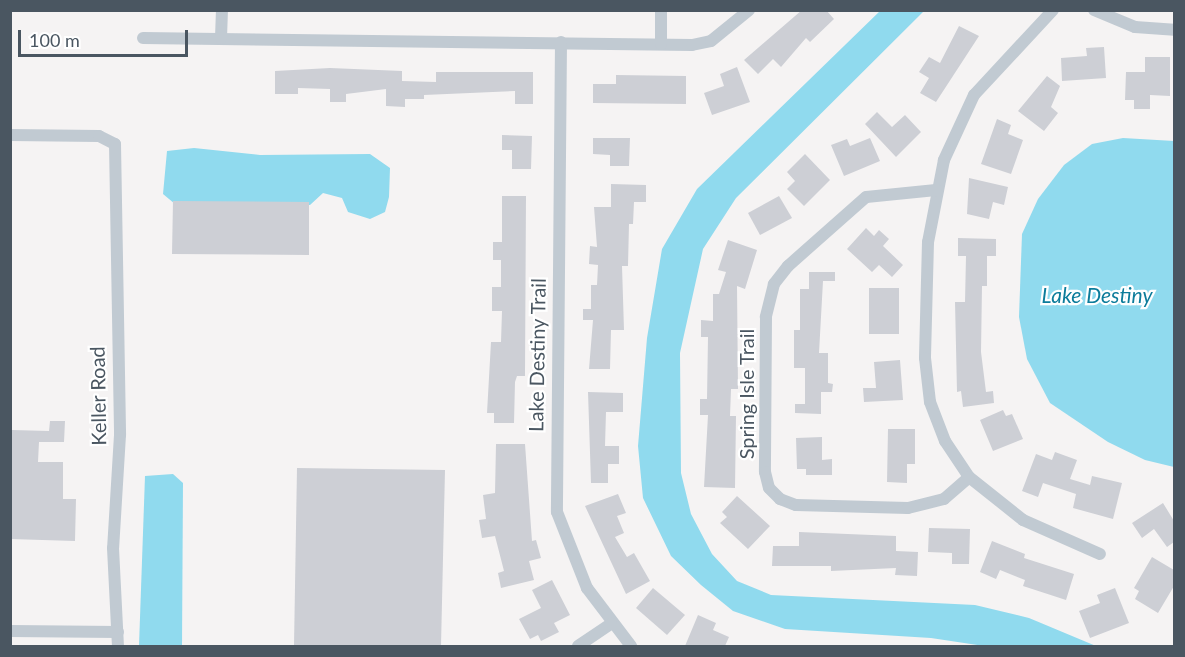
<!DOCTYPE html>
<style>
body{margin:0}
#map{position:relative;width:1185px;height:657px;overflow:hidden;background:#f5f3f3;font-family:Lato,sans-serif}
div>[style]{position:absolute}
.water>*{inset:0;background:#90daee}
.building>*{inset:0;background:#cdcfd5}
.minor>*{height:12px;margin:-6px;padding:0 6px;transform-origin:6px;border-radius:6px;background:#c1cad2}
span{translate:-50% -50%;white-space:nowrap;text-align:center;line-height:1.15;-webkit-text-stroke:4.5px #fff;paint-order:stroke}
.street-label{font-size:20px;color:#4a5661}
.water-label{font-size:21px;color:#0c7c9b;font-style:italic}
.frame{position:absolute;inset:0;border:12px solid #4a5661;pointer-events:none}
.scale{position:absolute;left:18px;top:30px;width:170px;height:27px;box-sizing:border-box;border:3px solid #4a5661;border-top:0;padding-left:8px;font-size:18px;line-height:21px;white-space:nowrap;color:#4a5661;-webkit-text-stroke:4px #fff;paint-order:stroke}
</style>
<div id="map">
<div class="water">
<i style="clip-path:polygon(881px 10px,924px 11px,736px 198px,703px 249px,680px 353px,681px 473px,691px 514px,712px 554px,737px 581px,771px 595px,975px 605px,1029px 618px,1096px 646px,984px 646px,931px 638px,785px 629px,733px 611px,701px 585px,671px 556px,643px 498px,638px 446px,647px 338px,662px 249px,697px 189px)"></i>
<i style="clip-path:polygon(1123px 138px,1174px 141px,1174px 467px,1145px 460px,1108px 442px,1050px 403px,1027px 359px,1019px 317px,1022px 234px,1038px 199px,1064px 165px,1092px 144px)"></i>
<i style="clip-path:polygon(194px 148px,260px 155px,370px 154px,390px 168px,389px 197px,385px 212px,370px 219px,348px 212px,342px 198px,323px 193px,310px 205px,175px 204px,163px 194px,167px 151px)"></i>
<i style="clip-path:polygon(173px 474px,183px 483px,182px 646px,139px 646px,145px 476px)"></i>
</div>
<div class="building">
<i style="clip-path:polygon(802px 10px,826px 10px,834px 19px,810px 42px,806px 38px,781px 67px,773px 59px,758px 74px,744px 60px)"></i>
<i style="clip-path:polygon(959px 26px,979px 36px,936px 102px,920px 93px,929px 78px,919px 72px,929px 57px,940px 63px)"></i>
<i style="clip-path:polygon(1104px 47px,1106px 78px,1062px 81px,1061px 58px,1087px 56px,1086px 48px)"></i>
<i style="clip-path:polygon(1145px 57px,1170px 57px,1170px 96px,1150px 95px,1150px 109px,1134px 109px,1134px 100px,1125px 100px,1126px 72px,1145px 72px)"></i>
<i style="clip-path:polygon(737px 67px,750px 102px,712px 115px,704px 93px,724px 86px,720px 74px)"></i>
<i style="clip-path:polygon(330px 68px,402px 71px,402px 81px,436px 82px,436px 72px,533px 72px,533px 104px,515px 104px,515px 91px,424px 95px,424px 99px,405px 99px,405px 107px,386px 106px,386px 89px,346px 94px,346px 102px,330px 102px,330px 89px,298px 88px,298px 94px,275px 94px,275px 71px)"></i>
<i style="clip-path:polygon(616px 75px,686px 76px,686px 104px,593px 103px,593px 84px,616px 84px)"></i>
<i style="clip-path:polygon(1047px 76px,1060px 86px,1051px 107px,1058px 113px,1044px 131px,1018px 111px)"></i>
<i style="clip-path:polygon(877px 112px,892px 127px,905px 115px,921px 132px,896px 157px,865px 124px)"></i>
<i style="clip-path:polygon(997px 119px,1011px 125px,1008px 134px,1023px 140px,1011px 174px,981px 164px)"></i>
<i style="clip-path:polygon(502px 135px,532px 136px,531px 169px,512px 169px,512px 150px,502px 150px)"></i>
<i style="clip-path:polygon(593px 138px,630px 138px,629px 166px,610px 166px,610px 155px,593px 154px)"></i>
<i style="clip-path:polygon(870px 138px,880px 161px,844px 176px,831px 145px,847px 139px,850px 146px)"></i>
<i style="clip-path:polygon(805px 154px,830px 180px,804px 206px,787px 189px,795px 181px,787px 172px)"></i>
<i style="clip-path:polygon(969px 178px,1008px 187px,1004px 205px,993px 202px,989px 219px,967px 214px)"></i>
<i style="clip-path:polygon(611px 184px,646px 185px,646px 202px,634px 202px,633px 224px,629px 224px,628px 266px,622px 266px,624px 330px,611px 330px,610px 369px,589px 369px,593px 320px,583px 320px,583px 309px,591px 309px,591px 285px,597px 285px,598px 265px,589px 264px,590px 246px,597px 247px,594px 207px,611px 207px)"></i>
<i style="clip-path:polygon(502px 196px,526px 196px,525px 376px,517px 376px,515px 382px,514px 423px,494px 423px,494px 413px,487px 413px,491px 342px,501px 342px,502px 311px,492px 311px,492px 287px,501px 287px,501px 260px,493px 260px,493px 242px,502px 242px)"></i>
<i style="clip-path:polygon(779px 196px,792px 218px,760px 235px,748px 213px)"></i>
<i style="clip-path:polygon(173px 201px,309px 202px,309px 255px,172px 254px)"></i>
<i style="clip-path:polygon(866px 228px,874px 236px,879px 230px,889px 239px,883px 246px,903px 265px,892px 277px,879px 265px,872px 272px,847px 249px)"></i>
<i style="clip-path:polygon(958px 238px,996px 239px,996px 256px,987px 256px,987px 286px,982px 286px,981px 352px,986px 392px,993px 391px,994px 403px,963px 407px,961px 391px,957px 392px,955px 302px,965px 302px,966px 256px,958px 256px)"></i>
<i style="clip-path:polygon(728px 240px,757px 250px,745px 289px,737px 286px,738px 389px,731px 389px,730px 416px,736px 416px,735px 488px,704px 487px,708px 415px,700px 415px,700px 399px,707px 399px,708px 337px,701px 337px,701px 320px,713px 321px,713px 294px,719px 294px,726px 272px,718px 270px)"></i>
<i style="clip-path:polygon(809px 272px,835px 272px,835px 281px,823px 281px,819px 353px,828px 353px,828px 383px,833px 384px,832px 392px,821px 392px,821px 414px,795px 413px,795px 404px,805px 404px,805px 368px,794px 368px,794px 330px,800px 330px,800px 289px,809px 289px)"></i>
<i style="clip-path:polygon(869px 288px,899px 288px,899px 334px,869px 334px)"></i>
<i style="clip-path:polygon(900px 360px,903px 400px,864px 402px,863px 388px,876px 388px,874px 362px)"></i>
<i style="clip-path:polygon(588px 392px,623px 393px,623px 412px,606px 412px,605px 446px,619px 446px,619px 464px,608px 464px,608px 483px,591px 483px)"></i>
<i style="clip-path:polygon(1003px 410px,1006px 416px,1012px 414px,1023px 439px,993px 451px,980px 420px)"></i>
<i style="clip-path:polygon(50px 421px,65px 421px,64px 442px,39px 442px,38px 462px,63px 462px,63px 499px,76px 499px,75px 541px,10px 539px,12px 430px,49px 431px)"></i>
<i style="clip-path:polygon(888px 429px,915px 429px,915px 464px,907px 464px,907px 483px,887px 482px)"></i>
<i style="clip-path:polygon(822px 437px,822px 460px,832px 459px,832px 475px,806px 475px,806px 469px,797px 469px,796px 438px)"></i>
<i style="clip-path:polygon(496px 444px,525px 444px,532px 541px,536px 540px,541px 558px,529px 561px,534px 580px,501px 588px,498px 573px,504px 571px,495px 536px,482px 538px,479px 520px,486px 519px,483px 495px,495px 493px)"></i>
<i style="clip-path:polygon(1055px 452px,1077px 460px,1070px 479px,1090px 485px,1092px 476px,1122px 483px,1113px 519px,1073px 508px,1076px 494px,1043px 483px,1038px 497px,1022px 491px,1036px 454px,1052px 460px)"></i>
<i style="clip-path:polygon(297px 468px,445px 470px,441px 646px,294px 646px)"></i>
<i style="clip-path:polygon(618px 494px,626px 513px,617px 516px,624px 533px,615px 537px,627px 557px,634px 553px,650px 581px,626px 594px,585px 506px)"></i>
<i style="clip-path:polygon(737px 496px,770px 526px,748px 549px,720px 523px,727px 517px,722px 512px)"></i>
<i style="clip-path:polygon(1163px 503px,1174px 521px,1174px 542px,1167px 547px,1154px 529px,1142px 538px,1132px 523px)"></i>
<i style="clip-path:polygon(929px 528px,970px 529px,969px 564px,952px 564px,952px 553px,928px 552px)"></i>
<i style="clip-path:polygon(799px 532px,896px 536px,896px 551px,918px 552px,917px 576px,895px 575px,896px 568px,831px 571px,831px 566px,772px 566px,773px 546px,799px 546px)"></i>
<i style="clip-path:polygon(992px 541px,1025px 554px,1024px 558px,1074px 574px,1066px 600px,1023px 586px,1025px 580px,1000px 570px,996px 579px,980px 572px)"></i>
<i style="clip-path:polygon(1152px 557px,1174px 570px,1174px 586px,1158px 613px,1135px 599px,1139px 591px,1134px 588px)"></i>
<i style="clip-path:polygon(552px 580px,570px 615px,554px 623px,559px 632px,541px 641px,538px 635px,530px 639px,519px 619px,541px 608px,532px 590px)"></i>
<i style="clip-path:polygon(653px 588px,685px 615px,667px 635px,636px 608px)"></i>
<i style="clip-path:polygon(1115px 588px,1129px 623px,1090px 638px,1079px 611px,1100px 603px,1097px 595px)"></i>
<i style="clip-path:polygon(698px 615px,716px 623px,713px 630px,729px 637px,725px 646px,685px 646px)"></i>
</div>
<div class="minor">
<i style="left:1053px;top:10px;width:116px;rotate:132.9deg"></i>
<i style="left:974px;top:95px;width:72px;rotate:114.8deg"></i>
<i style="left:944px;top:160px;width:84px;rotate:101deg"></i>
<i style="left:928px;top:242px;width:116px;rotate:91.5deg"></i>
<i style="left:925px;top:358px;width:44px;rotate:83.5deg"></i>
<i style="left:930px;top:402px;width:42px;rotate:69deg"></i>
<i style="left:945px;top:441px;width:43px;rotate:56.3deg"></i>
<i style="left:969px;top:477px;width:69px;rotate:38.5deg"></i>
<i style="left:1023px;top:520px;width:84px;rotate:23.8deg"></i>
<i style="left:1094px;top:10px;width:44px;rotate:22.5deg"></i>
<i style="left:1135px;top:27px;width:39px;rotate:4deg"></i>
<i style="left:143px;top:38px;width:549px;rotate:0.73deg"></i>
<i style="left:692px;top:45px;width:19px;rotate:-12deg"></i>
<i style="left:711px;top:41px;width:49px;rotate:-39.2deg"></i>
<i style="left:221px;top:38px;width:28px;rotate:-88deg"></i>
<i style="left:561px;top:42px;width:470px;rotate:90.5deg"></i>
<i style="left:557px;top:512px;width:82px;rotate:68.5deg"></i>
<i style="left:587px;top:588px;width:73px;rotate:52.8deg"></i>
<i style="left:661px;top:44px;width:34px;rotate:-90deg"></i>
<i style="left:10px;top:135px;width:89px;rotate:0.6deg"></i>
<i style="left:99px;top:136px;width:18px;rotate:27deg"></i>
<i style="left:115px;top:144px;width:291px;rotate:89deg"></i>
<i style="left:120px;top:435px;width:113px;rotate:93.5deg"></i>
<i style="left:113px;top:548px;width:98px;rotate:87.1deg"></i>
<i style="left:936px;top:190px;width:70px;rotate:174.3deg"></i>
<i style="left:866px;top:197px;width:104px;rotate:138.5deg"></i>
<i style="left:788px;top:266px;width:23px;rotate:128deg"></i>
<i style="left:774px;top:284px;width:34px;rotate:104deg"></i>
<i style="left:766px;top:317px;width:155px;rotate:90.4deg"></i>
<i style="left:765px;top:472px;width:16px;rotate:76deg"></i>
<i style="left:769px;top:488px;width:16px;rotate:45deg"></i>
<i style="left:780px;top:499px;width:17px;rotate:21deg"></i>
<i style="left:796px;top:505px;width:112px;rotate:1.5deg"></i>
<i style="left:908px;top:508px;width:37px;rotate:-14deg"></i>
<i style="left:944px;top:499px;width:33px;rotate:-41deg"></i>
<i style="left:10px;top:631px;width:108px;rotate:0.5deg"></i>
<i style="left:578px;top:646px;width:40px;rotate:-34deg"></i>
</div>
<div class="street-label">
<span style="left:537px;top:355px;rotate:-89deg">Lake Destiny Trail</span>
<span style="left:746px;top:394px;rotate:-90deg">Spring Isle Trail</span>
<span style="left:98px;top:396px;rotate:-91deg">Keller Road</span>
</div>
<div class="water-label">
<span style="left:1097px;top:295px">Lake Destiny</span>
</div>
<div class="frame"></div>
<div class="scale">100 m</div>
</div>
